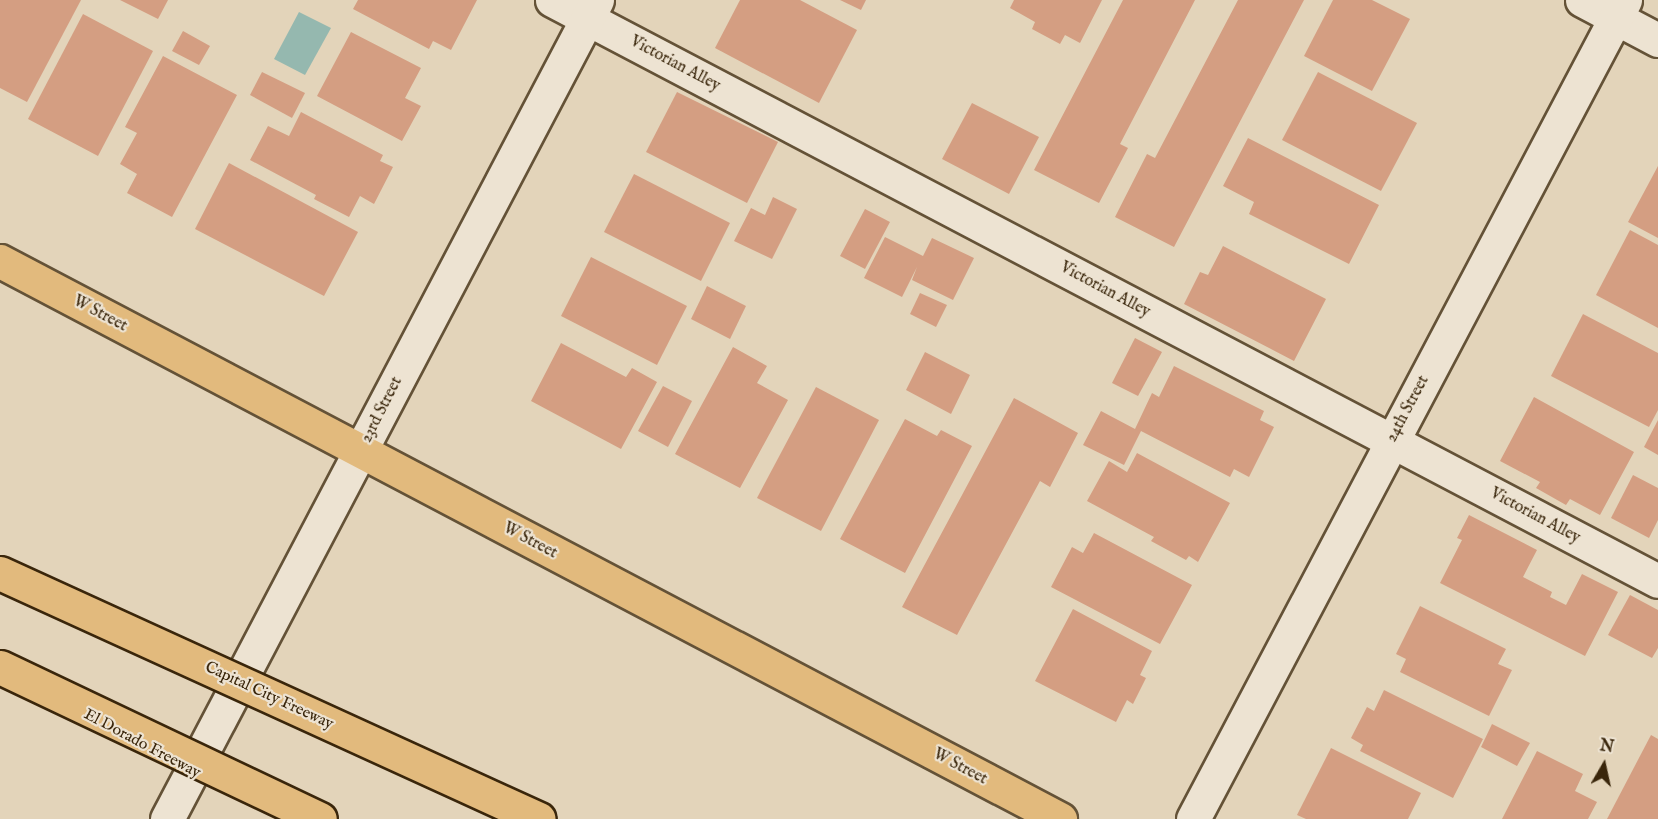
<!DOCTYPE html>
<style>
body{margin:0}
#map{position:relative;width:1658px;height:819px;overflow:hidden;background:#e3d4ba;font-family:"IM FELL English",serif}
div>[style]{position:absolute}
.water>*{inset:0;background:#95b8af}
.building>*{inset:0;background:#d49e82}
.roads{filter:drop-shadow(2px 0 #645237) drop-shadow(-2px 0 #645237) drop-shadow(0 2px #645237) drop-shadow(0 -2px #645237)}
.minor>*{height:33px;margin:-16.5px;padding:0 16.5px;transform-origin:16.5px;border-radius:16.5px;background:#ede3d2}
.major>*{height:33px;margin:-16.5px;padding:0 16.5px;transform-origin:16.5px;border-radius:16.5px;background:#e2ba7d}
.bridges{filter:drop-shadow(2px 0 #3a260b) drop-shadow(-2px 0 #3a260b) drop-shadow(0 2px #3a260b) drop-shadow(0 -2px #3a260b)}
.highway-bridge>*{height:33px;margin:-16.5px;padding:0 16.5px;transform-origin:16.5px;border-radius:16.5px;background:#e2ba7d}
span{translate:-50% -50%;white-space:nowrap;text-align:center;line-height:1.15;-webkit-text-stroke:4.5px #ede3d2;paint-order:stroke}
.street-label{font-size:16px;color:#3a260b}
.north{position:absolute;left:1574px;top:735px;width:60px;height:60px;-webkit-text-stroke:4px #ede3d2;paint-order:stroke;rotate:9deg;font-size:16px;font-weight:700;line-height:24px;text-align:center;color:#3a260b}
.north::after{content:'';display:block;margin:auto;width:21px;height:27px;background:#3a260b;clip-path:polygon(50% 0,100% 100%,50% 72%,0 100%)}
</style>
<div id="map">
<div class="water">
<i style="clip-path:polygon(299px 12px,331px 28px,305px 75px,274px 59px)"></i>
</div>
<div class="building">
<i style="clip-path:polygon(0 0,81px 0,27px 102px,0 88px)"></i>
<i style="clip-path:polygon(120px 0,168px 0,158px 19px)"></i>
<i style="clip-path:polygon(358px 0,477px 0,451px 50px,433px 41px,429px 49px,353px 9px)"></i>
<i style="clip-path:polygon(740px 0,800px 0,857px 30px,819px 103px,715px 48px)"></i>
<i style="clip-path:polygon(840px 0,866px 0,861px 10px)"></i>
<i style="clip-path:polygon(1014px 0,1102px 0,1080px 43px,1065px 35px,1060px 44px,1032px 29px,1035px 22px,1010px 8px)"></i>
<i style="clip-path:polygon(1123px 0,1195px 0,1120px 144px,1128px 148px,1099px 203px,1034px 170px)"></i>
<i style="clip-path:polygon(1238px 0,1304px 0,1174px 247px,1115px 217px,1147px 154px,1155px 158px)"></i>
<i style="clip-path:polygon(1333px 0,1372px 0,1410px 19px,1372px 91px,1304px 56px)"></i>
<i style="clip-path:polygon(83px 14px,153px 51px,98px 156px,28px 119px)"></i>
<i style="clip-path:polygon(183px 31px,210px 46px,199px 65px,172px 51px)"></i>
<i style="clip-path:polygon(351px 32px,421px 68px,405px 98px,421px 106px,402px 141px,317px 96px)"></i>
<i style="clip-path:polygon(163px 56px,237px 95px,172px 217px,127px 193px,137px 174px,120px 164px,137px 133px,125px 127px)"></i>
<i style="clip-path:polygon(262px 72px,305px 93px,292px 118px,250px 95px)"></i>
<i style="clip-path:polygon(1318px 72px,1417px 123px,1381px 191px,1282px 140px)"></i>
<i style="clip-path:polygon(677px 92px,778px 142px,747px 203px,646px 152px)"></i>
<i style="clip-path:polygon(972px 103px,1039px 137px,1009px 194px,942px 159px)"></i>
<i style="clip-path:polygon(301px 112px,383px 155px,380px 161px,393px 167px,374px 204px,360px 196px,349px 217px,314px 199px,316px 195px,250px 160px,268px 126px,289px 136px)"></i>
<i style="clip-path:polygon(1248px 138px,1379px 205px,1349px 264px,1249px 214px,1254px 202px,1223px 186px)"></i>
<i style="clip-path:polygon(229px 163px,358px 232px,324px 296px,195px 229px)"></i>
<i style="clip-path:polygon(1658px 166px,1658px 238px,1628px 222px)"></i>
<i style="clip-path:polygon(634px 174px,730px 223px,701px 281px,604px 232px)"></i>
<i style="clip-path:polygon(773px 197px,797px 209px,772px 259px,734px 241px,751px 208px,765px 215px)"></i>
<i style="clip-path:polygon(865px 209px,890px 222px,865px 269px,840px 256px)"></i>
<i style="clip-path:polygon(1630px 230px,1658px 245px,1658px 328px,1596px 295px)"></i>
<i style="clip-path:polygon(885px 237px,923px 256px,932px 238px,974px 258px,953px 300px,912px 280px,917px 267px,902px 297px,864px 278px)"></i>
<i style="clip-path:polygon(1223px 246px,1326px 299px,1294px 361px,1184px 304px,1200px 272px,1208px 275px)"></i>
<i style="clip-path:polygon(591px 257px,687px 306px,657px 365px,561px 316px)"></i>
<i style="clip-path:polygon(707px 286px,746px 306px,730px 339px,691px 319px)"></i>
<i style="clip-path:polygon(920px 293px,947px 305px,936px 327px,910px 314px)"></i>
<i style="clip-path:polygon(1583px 314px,1658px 353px,1658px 410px,1649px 427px,1551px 376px)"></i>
<i style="clip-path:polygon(1135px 338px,1162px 352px,1138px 396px,1112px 383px)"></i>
<i style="clip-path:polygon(561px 343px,626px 377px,632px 368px,657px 382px,621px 449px,531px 401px)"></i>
<i style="clip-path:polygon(733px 347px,767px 366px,757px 383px,788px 400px,740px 488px,675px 454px)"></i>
<i style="clip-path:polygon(925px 352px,970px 375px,951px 414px,906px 390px)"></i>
<i style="clip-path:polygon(1174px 366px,1264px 411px,1260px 420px,1274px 427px,1249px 477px,1234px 469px,1230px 477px,1141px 431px,1124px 465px,1083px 445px,1101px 411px,1135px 429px,1152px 393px,1159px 397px)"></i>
<i style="clip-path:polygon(663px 386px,692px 401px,668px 447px,638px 431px)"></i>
<i style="clip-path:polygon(816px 387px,879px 420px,821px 531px,757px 498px)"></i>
<i style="clip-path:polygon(1534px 397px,1634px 452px,1600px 515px,1570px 499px,1566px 505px,1536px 488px,1540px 482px,1500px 461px)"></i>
<i style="clip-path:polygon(1014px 398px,1078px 433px,1050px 487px,1040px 481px,957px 635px,902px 607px)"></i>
<i style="clip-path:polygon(905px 419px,937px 436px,941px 430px,972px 446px,905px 573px,840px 539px)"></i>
<i style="clip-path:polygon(1658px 420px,1658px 455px,1644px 447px)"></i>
<i style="clip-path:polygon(1137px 453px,1230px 503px,1198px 562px,1189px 556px,1186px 560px,1151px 541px,1154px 537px,1087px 501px,1109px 461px,1127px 472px)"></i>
<i style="clip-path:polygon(1633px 475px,1658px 488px,1658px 520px,1649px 538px,1611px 518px)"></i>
<i style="clip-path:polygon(1469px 515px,1537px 550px,1523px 577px,1552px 592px,1550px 597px,1566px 605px,1582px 574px,1618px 592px,1585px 656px,1440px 583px,1462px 540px,1457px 538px)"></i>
<i style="clip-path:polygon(1094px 533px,1192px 585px,1160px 644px,1051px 587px,1072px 547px,1083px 553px)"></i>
<i style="clip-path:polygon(1630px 595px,1658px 610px,1658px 648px,1652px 658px,1608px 635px)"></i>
<i style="clip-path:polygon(1420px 606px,1506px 649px,1498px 664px,1512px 670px,1489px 716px,1400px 672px,1406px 659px,1396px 654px)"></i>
<i style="clip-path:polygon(1073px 609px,1152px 651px,1140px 675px,1146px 678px,1133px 704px,1127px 700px,1116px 722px,1035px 681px)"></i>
<i style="clip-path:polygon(1384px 690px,1483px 739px,1453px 798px,1360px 751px,1363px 745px,1351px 738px,1367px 707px,1374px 711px)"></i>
<i style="clip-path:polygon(1492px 724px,1530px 743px,1517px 766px,1481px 747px)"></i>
<i style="clip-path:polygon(1651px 735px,1658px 739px,1658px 819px,1607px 819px)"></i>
<i style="clip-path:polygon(1331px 748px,1421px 793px,1408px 819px,1306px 819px,1297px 815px)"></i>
<i style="clip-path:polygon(1537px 751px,1583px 774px,1575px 791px,1597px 802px,1588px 819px,1502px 819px)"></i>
</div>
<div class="roads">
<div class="minor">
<i style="left:552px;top:0;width:1249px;rotate:27.71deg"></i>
<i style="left:1582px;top:0;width:86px;rotate:27.8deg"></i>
<i style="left:167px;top:819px;width:925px;rotate:-62.3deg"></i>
<i style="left:1193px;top:819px;width:926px;rotate:-62.19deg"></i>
</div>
<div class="major">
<i style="left:0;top:261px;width:1198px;rotate:27.76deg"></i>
</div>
</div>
<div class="bridges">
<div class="highway-bridge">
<i style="left:0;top:573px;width:592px;rotate:24.53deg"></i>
<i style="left:0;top:667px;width:354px;rotate:25.4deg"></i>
</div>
</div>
<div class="street-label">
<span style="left:675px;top:64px;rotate:28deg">Victorian Alley</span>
<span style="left:1105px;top:290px;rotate:28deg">Victorian Alley</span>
<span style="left:100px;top:314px;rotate:28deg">W Street</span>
<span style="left:1408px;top:409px;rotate:-62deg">24th Street</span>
<span style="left:382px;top:410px;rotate:-63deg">23rd Street</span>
<span style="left:1535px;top:516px;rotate:28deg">Victorian Alley</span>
<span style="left:530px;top:541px;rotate:28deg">W Street</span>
<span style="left:269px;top:696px;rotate:25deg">Capital City Freeway</span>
<span style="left:142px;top:744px;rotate:28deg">El Dorado Freeway</span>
<span style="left:960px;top:767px;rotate:28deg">W Street</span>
</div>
<div class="north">N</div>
</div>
